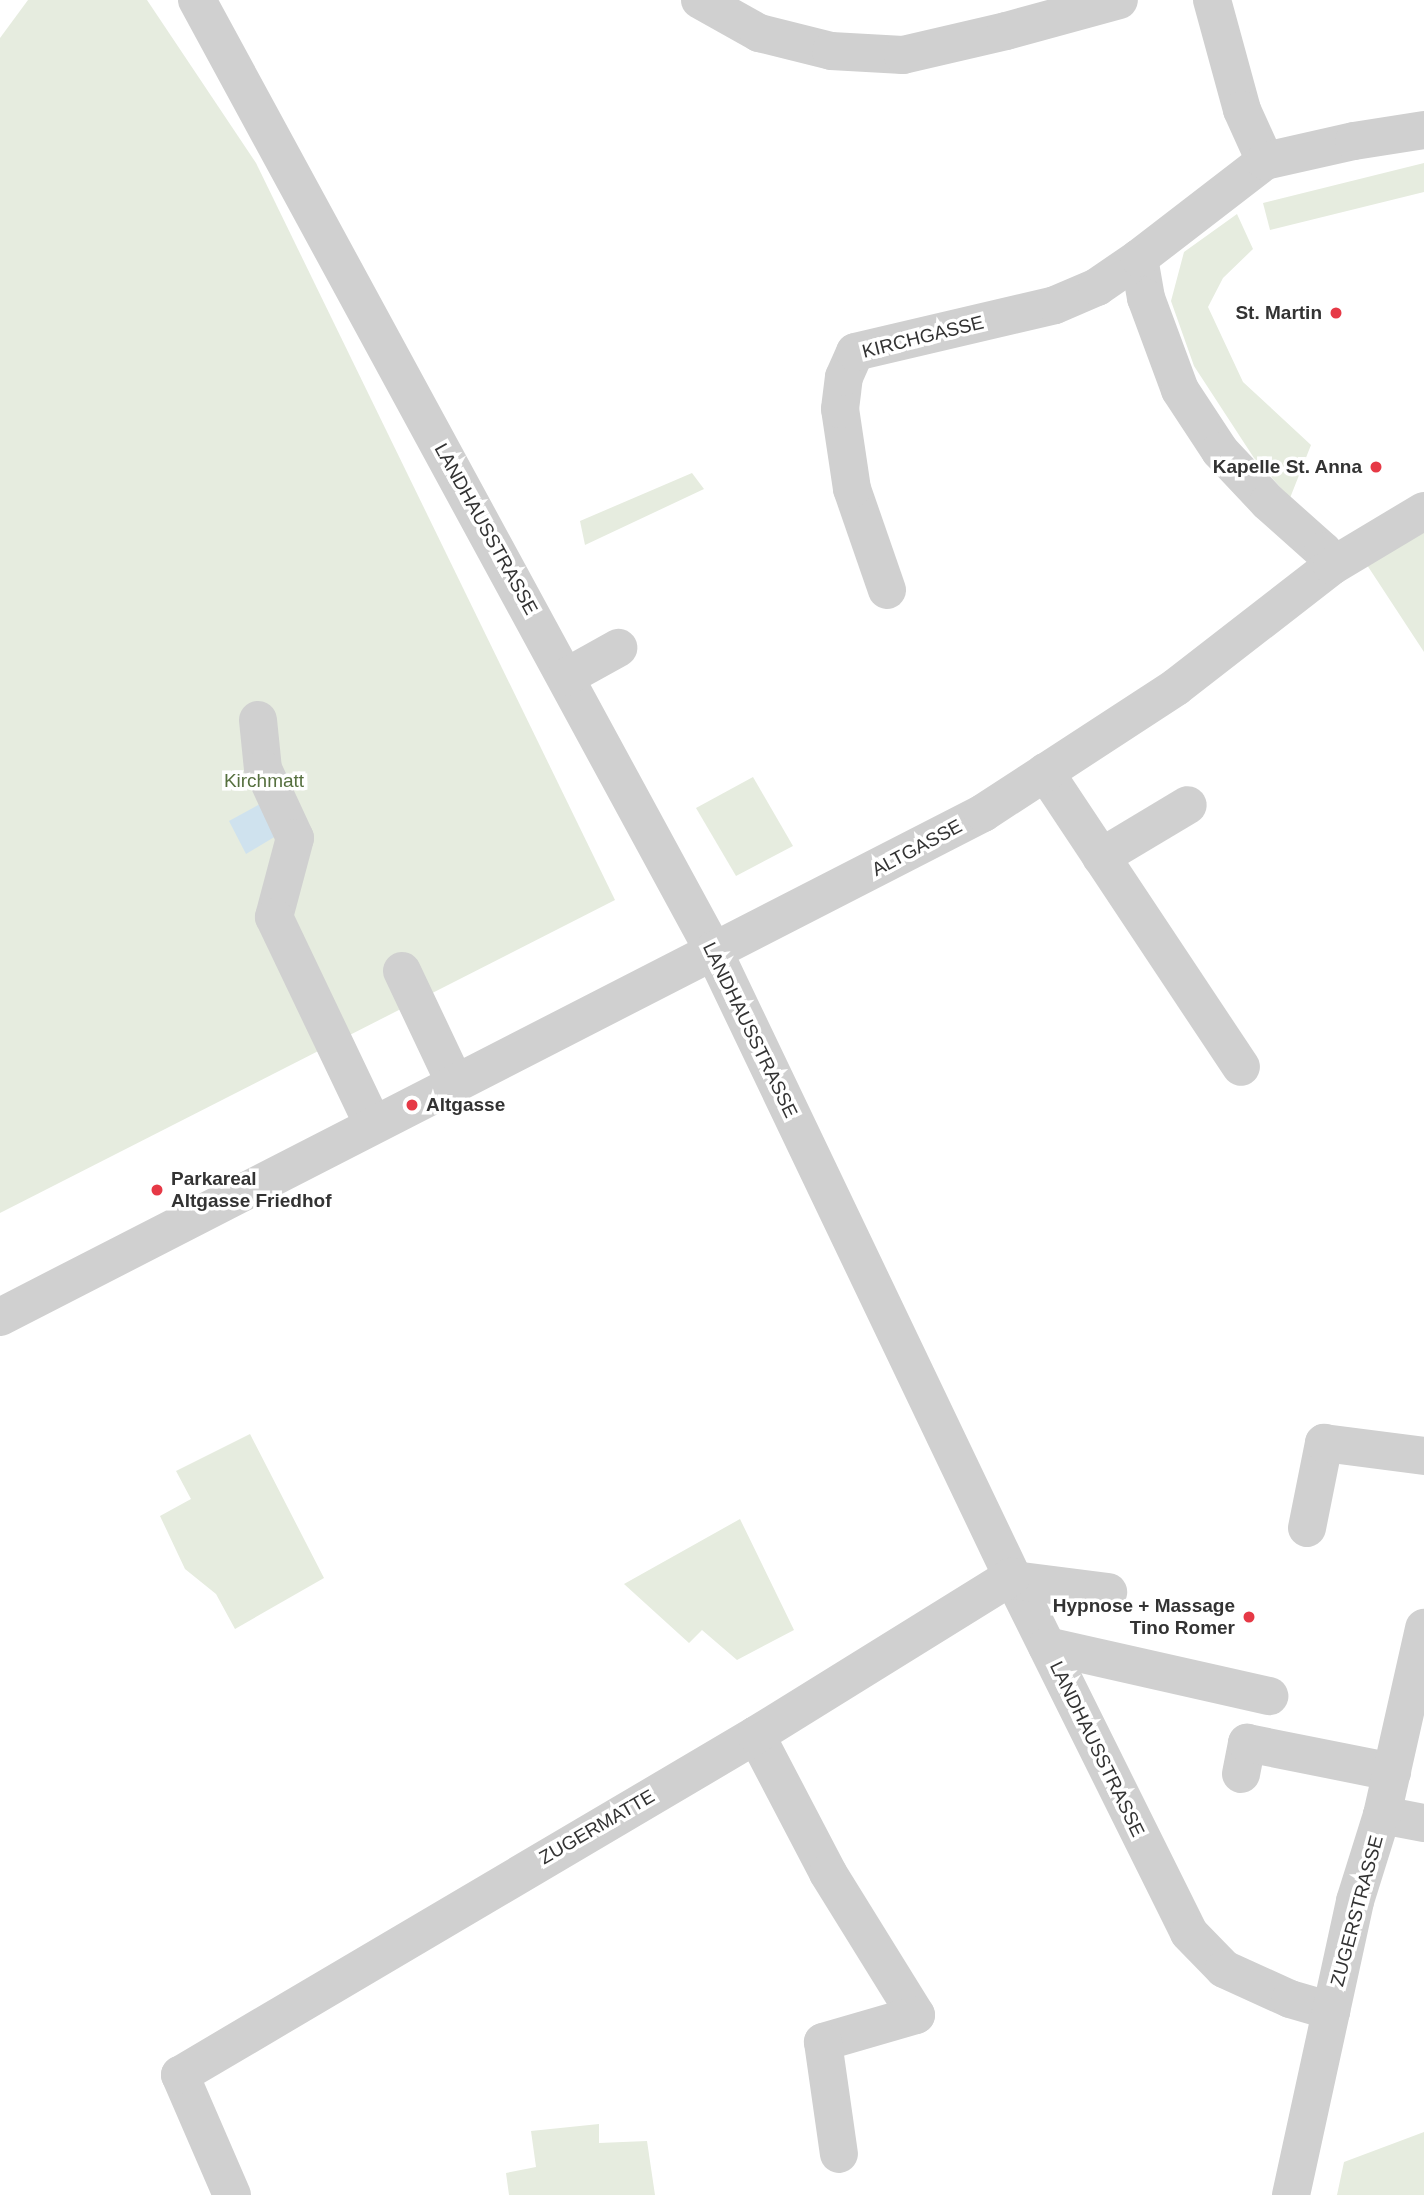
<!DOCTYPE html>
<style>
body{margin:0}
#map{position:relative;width:1424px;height:2195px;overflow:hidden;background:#fff;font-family:Helvetica,sans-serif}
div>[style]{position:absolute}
.green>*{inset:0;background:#e6ecdf}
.water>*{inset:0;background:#cfe2ee}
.minor>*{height:38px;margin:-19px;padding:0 19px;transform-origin:19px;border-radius:19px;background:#d0d0d0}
.dots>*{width:19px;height:19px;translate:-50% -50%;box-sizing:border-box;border:4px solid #fff;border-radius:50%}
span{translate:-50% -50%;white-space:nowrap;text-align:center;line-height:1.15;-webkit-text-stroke:7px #fff;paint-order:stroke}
.poi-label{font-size:19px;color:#333;font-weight:700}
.right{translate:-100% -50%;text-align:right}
.left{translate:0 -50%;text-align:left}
.street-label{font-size:19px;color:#333}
.park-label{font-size:19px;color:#56703f}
</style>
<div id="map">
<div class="green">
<i style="clip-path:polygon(28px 0,147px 0,256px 163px,615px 900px,0 1213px,0 38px)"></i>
<i style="clip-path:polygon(1424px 163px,1424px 192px,1270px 230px,1263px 203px)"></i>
<i style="clip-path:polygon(1237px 214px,1253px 249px,1223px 278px,1208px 307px,1243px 382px,1311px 445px,1290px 498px,1254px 458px,1194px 366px,1171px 301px,1184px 252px)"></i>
<i style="clip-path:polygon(692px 473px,704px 489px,585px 545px,580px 521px)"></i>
<i style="clip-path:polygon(1424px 532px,1424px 652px,1367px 565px)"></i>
<i style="clip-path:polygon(753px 777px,793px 846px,736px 876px,696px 808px)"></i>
<i style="clip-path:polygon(250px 1434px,324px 1578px,235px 1629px,216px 1594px,185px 1569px,160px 1516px,191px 1499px,176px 1471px)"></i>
<i style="clip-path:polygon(740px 1519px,794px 1630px,737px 1660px,702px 1630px,689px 1643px,624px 1584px)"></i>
<i style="clip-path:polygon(599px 2124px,599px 2143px,647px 2141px,655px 2195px,509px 2195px,506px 2173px,536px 2167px,531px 2131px)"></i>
<i style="clip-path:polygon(1424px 2132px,1424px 2195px,1337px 2195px,1344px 2162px)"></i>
</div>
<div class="water">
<i style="clip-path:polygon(260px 804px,276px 836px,246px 854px,229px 821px)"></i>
</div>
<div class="minor">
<i style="left:197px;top:0;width:1081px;rotate:61.49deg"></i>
<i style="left:713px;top:950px;width:694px;rotate:64.47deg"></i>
<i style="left:1012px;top:1576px;width:398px;rotate:63.6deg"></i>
<i style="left:1189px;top:1933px;width:50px;rotate:45.8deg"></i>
<i style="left:1224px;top:1969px;width:72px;rotate:24.4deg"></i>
<i style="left:1290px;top:1999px;width:43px;rotate:16.3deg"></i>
<i style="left:700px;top:0;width:68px;rotate:29.2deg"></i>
<i style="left:759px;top:33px;width:74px;rotate:14deg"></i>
<i style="left:831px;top:51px;width:72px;rotate:3.2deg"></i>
<i style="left:903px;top:55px;width:106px;rotate:-13.1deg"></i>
<i style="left:1006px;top:31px;width:117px;rotate:-15.3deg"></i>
<i style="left:1212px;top:0;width:114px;rotate:74.7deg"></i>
<i style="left:1242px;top:110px;width:56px;rotate:65.7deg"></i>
<i style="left:1139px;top:258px;width:41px;rotate:80.1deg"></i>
<i style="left:1146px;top:298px;width:98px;rotate:69.7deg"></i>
<i style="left:1180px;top:390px;width:73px;rotate:56.7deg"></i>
<i style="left:1220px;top:451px;width:70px;rotate:46.7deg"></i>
<i style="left:1268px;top:502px;width:74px;rotate:41.7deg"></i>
<i style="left:1323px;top:551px;width:17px;rotate:59deg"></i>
<i style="left:887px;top:590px;width:107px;rotate:-109.1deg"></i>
<i style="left:852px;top:489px;width:81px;rotate:-98.5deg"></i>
<i style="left:840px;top:409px;width:32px;rotate:-83deg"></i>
<i style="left:844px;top:377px;width:27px;rotate:-66deg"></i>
<i style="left:855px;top:352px;width:205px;rotate:-13.2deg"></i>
<i style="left:1055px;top:305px;width:46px;rotate:-23.2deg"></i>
<i style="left:1097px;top:287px;width:51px;rotate:-34.6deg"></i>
<i style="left:1139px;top:258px;width:159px;rotate:-37.6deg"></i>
<i style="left:1265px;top:161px;width:91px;rotate:-12.7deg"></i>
<i style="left:1354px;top:141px;width:71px;rotate:-8.9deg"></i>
<i style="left:566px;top:677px;width:60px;rotate:-29.1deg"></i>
<i style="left:258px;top:720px;width:49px;rotate:84.2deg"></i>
<i style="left:263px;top:769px;width:76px;rotate:65.1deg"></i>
<i style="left:295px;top:838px;width:82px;rotate:104.9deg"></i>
<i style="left:274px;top:917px;width:230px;rotate:64.5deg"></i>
<i style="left:1045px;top:772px;width:354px;rotate:56.4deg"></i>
<i style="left:1101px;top:857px;width:101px;rotate:-30.9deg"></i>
<i style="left:402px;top:971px;width:124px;rotate:64.7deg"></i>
<i style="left:0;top:1317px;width:1105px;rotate:-27.14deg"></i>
<i style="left:983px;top:813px;width:230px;rotate:-33.1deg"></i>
<i style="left:1176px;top:687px;width:197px;rotate:-37.8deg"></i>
<i style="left:1332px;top:566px;width:107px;rotate:-30.9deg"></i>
<i style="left:1307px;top:1528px;width:87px;rotate:-78.7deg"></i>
<i style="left:1324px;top:1443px;width:101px;rotate:7.4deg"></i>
<i style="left:1014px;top:1580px;width:95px;rotate:7.3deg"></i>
<i style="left:1047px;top:1646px;width:228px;rotate:12.7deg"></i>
<i style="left:756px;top:1735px;width:156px;rotate:62.4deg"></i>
<i style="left:828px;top:1873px;width:167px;rotate:58.2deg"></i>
<i style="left:916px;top:2015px;width:97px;rotate:163.8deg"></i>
<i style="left:823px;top:2042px;width:113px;rotate:81.9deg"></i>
<i style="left:1241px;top:1774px;width:32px;rotate:-79deg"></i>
<i style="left:1247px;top:1743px;width:148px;rotate:11.3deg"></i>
<i style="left:1382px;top:1815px;width:43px;rotate:10.8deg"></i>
<i style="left:232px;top:2195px;width:131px;rotate:-113.4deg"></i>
<i style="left:180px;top:2075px;width:669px;rotate:-30.55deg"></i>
<i style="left:756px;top:1735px;width:301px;rotate:-31.8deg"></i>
<i style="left:1291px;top:2195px;width:301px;rotate:-77.7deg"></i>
<i style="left:1355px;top:1901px;width:90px;rotate:-72.6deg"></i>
<i style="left:1382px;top:1815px;width:192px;rotate:-77.3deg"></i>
</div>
<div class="dots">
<i style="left:1336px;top:313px;background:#e63946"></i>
<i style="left:1376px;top:467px;background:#e63946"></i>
<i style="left:412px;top:1105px;background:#e63946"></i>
<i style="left:157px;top:1190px;background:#e63946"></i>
<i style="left:1249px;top:1617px;background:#e63946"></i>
</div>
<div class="poi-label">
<span class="right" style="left:1322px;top:313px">St. Martin</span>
<span class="right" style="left:1362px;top:467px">Kapelle St. Anna</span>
<span class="left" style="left:426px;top:1105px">Altgasse</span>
<span class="left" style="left:171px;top:1190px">Parkareal<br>Altgasse Friedhof</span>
<span class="right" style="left:1235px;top:1617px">Hypnose + Massage<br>Tino Romer</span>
</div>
<div class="street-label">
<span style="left:923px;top:337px;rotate:-14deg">KIRCHGASSE</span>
<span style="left:486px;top:529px;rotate:61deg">LANDHAUSSTRASSE</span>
<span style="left:917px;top:848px;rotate:-28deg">ALTGASSE</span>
<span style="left:750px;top:1030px;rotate:64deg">LANDHAUSSTRASSE</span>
<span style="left:1097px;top:1749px;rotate:64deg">LANDHAUSSTRASSE</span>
<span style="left:597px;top:1827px;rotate:-30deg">ZUGERMATTE</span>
<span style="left:1357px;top:1911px;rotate:-75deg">ZUGERSTRASSE</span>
</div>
<div class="park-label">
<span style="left:264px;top:781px">Kirchmatt</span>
</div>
</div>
